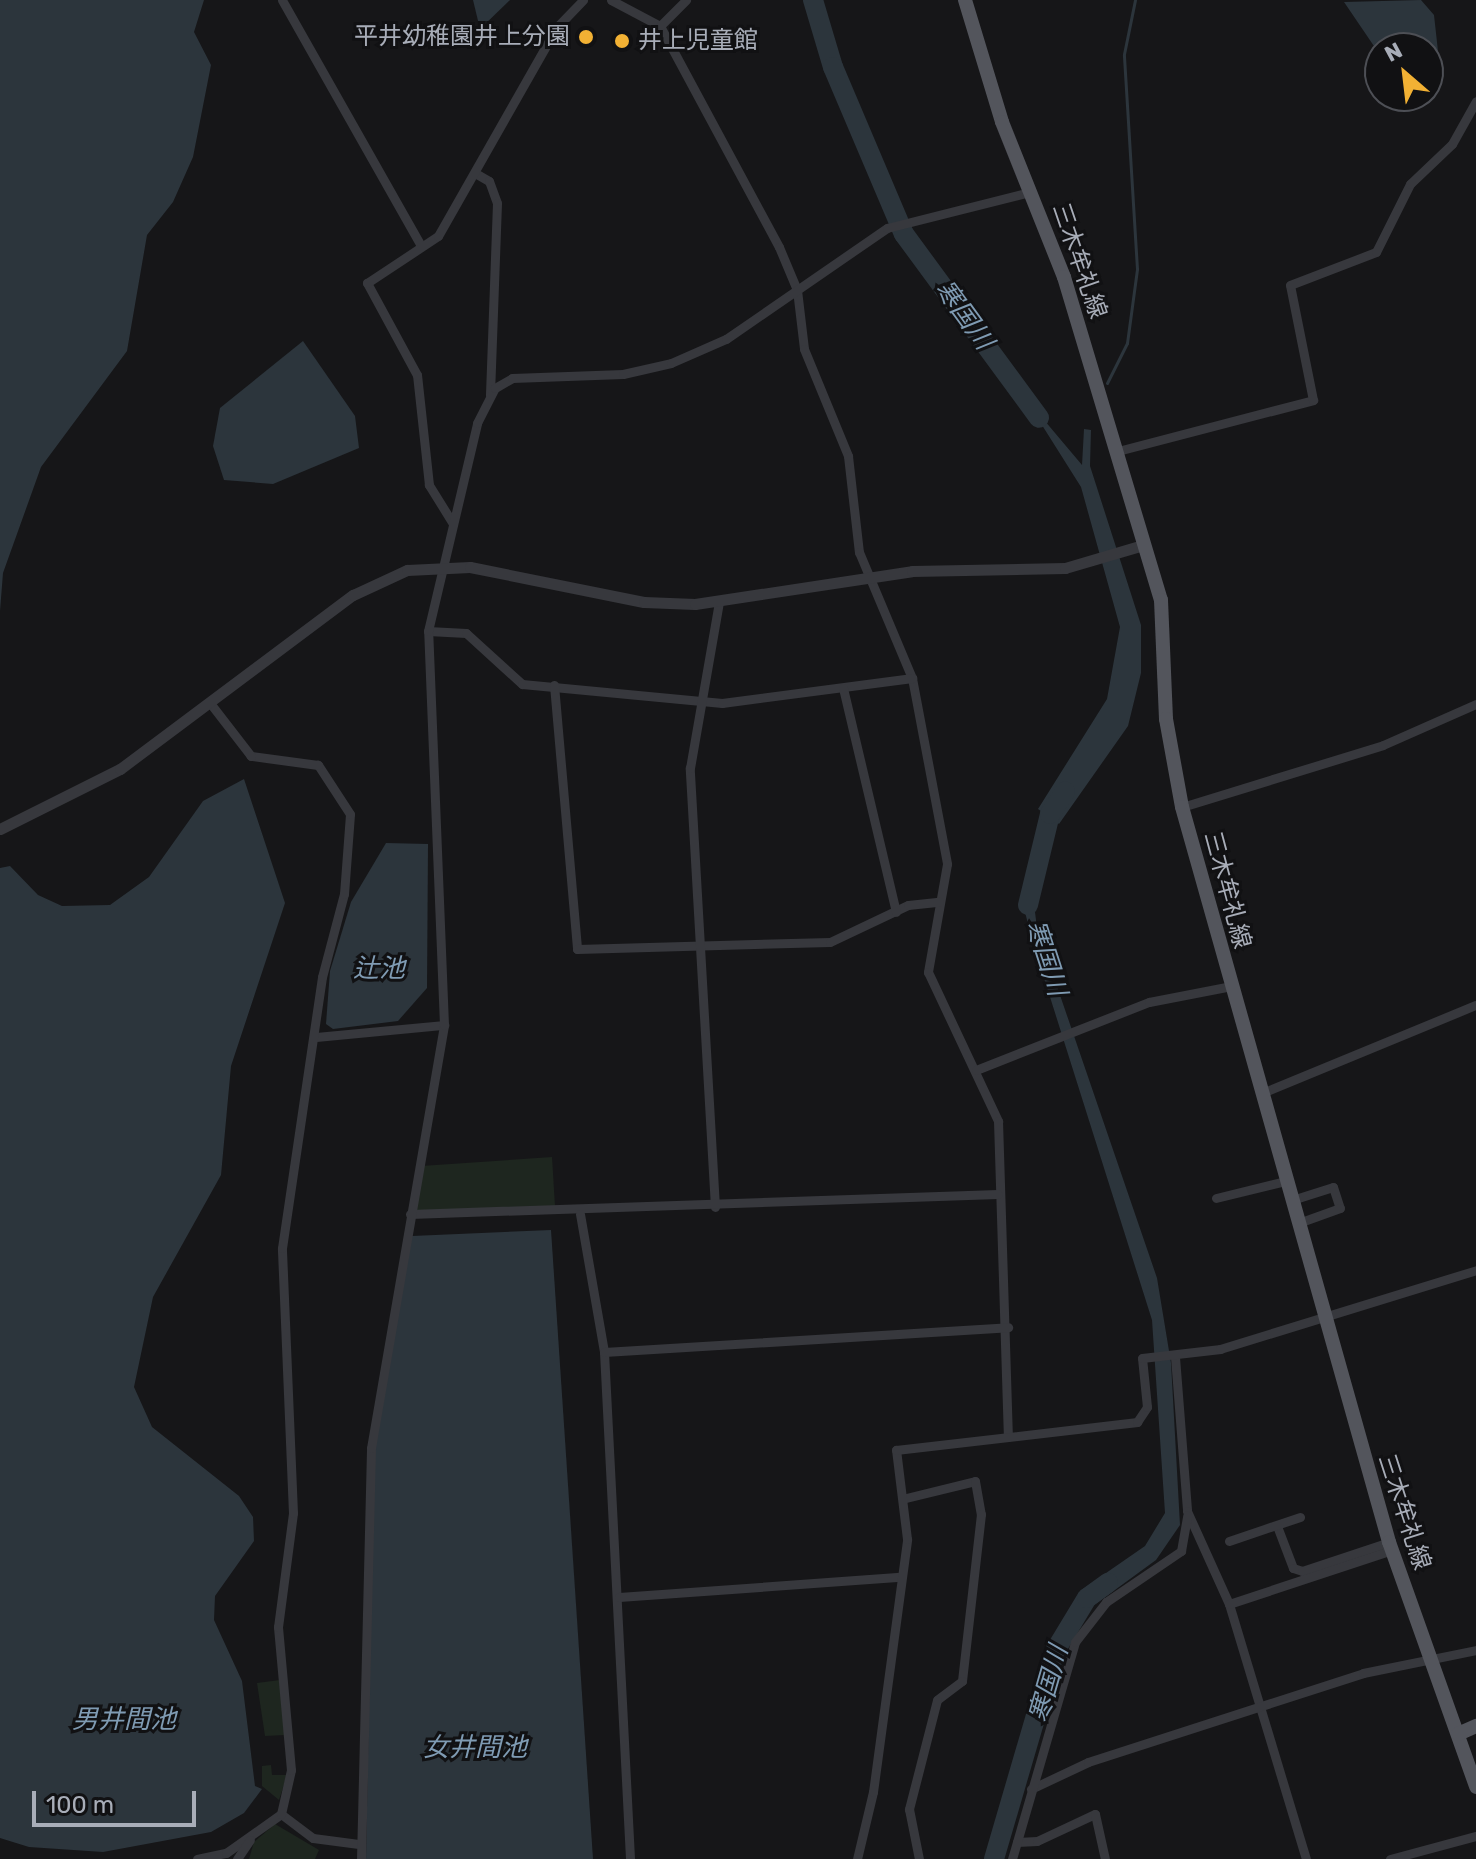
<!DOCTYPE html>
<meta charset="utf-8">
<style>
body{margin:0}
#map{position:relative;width:1476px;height:1859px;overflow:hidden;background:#161618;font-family:Rubik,"Noto Sans JP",sans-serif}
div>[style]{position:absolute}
.green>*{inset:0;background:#1e261f}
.water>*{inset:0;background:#2c353c}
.stream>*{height:3px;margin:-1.5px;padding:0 1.5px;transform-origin:1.5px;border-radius:1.5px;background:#2c353c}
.river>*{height:20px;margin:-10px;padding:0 10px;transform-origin:10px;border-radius:10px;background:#2c353c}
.minor>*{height:9px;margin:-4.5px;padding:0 4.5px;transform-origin:4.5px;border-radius:4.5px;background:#37383d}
.tertiary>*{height:11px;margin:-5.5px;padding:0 5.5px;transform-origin:5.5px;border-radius:5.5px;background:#37383d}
.primary>*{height:14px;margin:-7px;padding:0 7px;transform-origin:7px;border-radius:7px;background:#53555c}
.dots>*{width:22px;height:22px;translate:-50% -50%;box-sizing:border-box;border:4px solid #111113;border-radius:50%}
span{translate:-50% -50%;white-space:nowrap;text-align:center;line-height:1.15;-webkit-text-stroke:6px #111113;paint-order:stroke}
.poi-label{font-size:24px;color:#a8adb8}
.right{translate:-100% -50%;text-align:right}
.left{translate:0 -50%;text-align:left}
.street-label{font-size:24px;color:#a8adb8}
.water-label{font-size:26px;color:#7f9bb3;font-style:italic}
.north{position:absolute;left:1364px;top:32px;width:80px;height:80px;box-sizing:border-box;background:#111113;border:2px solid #4d4f55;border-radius:50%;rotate:332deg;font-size:22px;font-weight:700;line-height:32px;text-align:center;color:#a8adb8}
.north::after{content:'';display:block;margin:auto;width:28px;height:36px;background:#f2b134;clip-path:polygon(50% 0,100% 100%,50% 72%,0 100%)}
.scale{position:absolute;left:32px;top:1791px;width:164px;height:36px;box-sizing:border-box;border:4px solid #a8adb8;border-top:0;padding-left:10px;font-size:24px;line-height:28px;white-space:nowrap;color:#a8adb8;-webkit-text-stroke:6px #111113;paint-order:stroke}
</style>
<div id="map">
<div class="green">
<i style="clip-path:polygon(552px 1157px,555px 1206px,412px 1213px,421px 1166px)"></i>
<i style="clip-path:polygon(280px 1680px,285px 1735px,265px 1736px,257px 1683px)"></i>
<i style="clip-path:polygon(271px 1765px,272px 1775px,287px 1775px,279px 1800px,262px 1786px,262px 1766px)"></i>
<i style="clip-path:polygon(275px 1824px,319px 1850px,315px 1859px,249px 1859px,254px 1842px)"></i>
</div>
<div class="water">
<i style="clip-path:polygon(0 0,204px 0,194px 32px,211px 65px,193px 157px,173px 202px,147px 235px,127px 351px,41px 467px,3px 573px,0 611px)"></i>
<i style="clip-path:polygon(473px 0,510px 0,480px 29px)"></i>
<i style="clip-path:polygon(1421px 0,1434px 15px,1439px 60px,1428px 93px,1428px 48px,1380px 48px,1380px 55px,1344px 2px)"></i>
<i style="clip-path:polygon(303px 341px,355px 416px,359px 448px,273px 484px,224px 480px,213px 446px,220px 408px)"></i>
<i style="clip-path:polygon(1023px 395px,1082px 465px,1084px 429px,1091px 430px,1090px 466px,1141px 625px,1141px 673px,1128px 726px,1059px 824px,1038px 809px,1107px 699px,1120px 627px,1081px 487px)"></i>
<i style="clip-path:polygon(244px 779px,285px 903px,231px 1066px,221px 1175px,153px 1297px,134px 1387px,152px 1427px,239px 1496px,253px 1517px,254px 1541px,215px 1596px,214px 1620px,242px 1681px,255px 1786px,262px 1789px,244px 1813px,211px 1832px,103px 1852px,29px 1847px,0 1838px,0 868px,10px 866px,38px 895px,62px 906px,110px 905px,149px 877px,203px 801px)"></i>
<i style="clip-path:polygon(386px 843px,428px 844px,427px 988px,398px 1021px,333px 1029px,326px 1024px,330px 971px,351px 902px)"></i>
<i style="clip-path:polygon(1031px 880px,1037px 928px,1157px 1278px,1171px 1363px,1180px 1525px,1156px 1560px,1093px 1606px,1080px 1591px,1145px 1546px,1165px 1513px,1152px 1320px,1032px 940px,1024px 908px)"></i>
<i style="clip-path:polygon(551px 1230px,593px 1859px,366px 1859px,374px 1451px,412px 1236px)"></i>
<i style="clip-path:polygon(1021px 1783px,1002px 1853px,991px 1859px,1015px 1792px)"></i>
</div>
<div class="stream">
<i style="left:1107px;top:383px;width:45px;rotate:-63.4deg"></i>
<i style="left:1127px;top:343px;width:75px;rotate:-82.3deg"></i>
<i style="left:1137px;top:269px;width:215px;rotate:-93.5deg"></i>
<i style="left:1124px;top:54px;width:55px;rotate:-78.5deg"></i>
</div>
<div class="river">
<i style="left:813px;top:0;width:70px;rotate:73.4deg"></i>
<i style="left:833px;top:67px;width:181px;rotate:67deg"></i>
<i style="left:904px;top:234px;width:228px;rotate:53.7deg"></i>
<i style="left:1028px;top:905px;width:94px;rotate:-76.4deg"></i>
<i style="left:1050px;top:814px;width:27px;rotate:-56deg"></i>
<i style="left:994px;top:1859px;width:217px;rotate:-73.7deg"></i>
<i style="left:1055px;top:1651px;width:62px;rotate:-58.9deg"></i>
<i style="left:1087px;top:1598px;width:26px;rotate:-36deg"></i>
</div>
<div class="minor">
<i style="left:282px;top:0;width:280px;rotate:60.5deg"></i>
<i style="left:611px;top:0;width:55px;rotate:28deg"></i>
<i style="left:660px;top:26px;width:251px;rotate:61.7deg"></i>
<i style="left:779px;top:247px;width:47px;rotate:67.3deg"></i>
<i style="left:797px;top:290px;width:59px;rotate:83.2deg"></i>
<i style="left:804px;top:349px;width:116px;rotate:67.6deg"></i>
<i style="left:848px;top:456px;width:97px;rotate:83.5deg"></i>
<i style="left:859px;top:552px;width:137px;rotate:67.2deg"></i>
<i style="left:912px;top:678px;width:189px;rotate:79.3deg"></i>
<i style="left:947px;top:864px;width:110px;rotate:100deg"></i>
<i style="left:928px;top:972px;width:165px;rotate:64.8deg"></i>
<i style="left:998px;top:1121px;width:316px;rotate:88.2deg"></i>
<i style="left:660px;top:26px;width:37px;rotate:-45deg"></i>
<i style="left:475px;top:173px;width:16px;rotate:30deg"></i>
<i style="left:489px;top:181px;width:23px;rotate:70deg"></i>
<i style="left:497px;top:203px;width:192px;rotate:92.1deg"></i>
<i style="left:1114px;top:452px;width:206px;rotate:-14.6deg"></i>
<i style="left:1313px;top:400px;width:117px;rotate:-101.3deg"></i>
<i style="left:1290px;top:285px;width:92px;rotate:-21deg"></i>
<i style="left:1376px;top:252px;width:76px;rotate:-63.4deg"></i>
<i style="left:1410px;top:184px;width:58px;rotate:-43.6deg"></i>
<i style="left:1452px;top:144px;width:49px;rotate:-60.8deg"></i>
<i style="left:452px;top:522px;width:44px;rotate:-121.9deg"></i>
<i style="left:429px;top:485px;width:111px;rotate:-96.2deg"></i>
<i style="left:417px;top:375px;width:105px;rotate:-118.5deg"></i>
<i style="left:367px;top:283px;width:85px;rotate:-33.5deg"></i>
<i style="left:438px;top:236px;width:239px;rotate:-60.4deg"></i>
<i style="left:556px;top:28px;width:39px;rotate:-46deg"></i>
<i style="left:428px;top:631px;width:38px;rotate:3deg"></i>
<i style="left:466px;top:633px;width:76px;rotate:42.3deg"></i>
<i style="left:522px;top:684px;width:201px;rotate:5.4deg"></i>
<i style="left:722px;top:703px;width:192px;rotate:-7.5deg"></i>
<i style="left:554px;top:685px;width:265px;rotate:85deg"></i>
<i style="left:577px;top:949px;width:253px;rotate:-1.6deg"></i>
<i style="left:830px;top:942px;width:86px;rotate:-25.4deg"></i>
<i style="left:908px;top:905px;width:31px;rotate:-6deg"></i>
<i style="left:843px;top:688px;width:230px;rotate:76.7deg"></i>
<i style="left:1182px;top:807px;width:210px;rotate:-17.1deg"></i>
<i style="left:1383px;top:745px;width:102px;rotate:-23.8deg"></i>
<i style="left:316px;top:1037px;width:129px;rotate:-5.4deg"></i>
<i style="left:976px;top:1070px;width:186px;rotate:-21.5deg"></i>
<i style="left:1149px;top:1002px;width:84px;rotate:-11deg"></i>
<i style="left:1262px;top:1093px;width:231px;rotate:-22.4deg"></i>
<i style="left:1216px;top:1198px;width:72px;rotate:-13.7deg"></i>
<i style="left:1292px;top:1200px;width:43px;rotate:-17.6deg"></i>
<i style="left:1333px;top:1187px;width:22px;rotate:72deg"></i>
<i style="left:1340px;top:1208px;width:45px;rotate:160.3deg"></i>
<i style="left:715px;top:1207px;width:440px;rotate:-93.3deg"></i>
<i style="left:690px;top:768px;width:169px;rotate:-80.1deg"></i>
<i style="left:410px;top:1214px;width:588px;rotate:-1.95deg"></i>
<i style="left:580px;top:1214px;width:140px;rotate:80.1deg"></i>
<i style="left:604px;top:1352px;width:508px;rotate:87.06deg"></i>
<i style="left:604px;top:1352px;width:405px;rotate:-3.5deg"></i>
<i style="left:1175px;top:1357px;width:154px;rotate:85.5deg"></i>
<i style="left:1187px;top:1511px;width:102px;rotate:65.7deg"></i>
<i style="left:1229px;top:1604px;width:266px;rotate:73.2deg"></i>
<i style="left:906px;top:1498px;width:71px;rotate:-13.8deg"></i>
<i style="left:975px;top:1481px;width:34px;rotate:80deg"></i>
<i style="left:981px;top:1514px;width:168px;rotate:96.5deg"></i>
<i style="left:962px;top:1681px;width:31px;rotate:143deg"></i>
<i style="left:937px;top:1700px;width:113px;rotate:104.4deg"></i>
<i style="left:909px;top:1809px;width:51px;rotate:78.7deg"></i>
<i style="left:1277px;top:1526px;width:45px;rotate:69.1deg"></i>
<i style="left:1293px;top:1568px;width:9px;rotate:18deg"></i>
<i style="left:1302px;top:1571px;width:92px;rotate:-18.4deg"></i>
<i style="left:1229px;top:1541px;width:75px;rotate:-18.7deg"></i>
<i style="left:619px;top:1597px;width:282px;rotate:-4.1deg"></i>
<i style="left:1229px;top:1604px;width:172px;rotate:-18.3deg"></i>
<i style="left:1031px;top:1789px;width:63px;rotate:-25.3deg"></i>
<i style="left:1088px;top:1762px;width:289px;rotate:-17.9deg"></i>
<i style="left:1363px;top:1673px;width:115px;rotate:-11.5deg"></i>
<i style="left:281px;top:1814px;width:40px;rotate:37deg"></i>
<i style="left:313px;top:1838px;width:46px;rotate:7.4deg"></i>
<i style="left:1017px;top:1842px;width:20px;rotate:-3deg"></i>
<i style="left:1037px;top:1841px;width:64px;rotate:-25deg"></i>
<i style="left:1095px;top:1814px;width:46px;rotate:77.5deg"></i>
<i style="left:197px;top:1859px;width:30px;rotate:-12deg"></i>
<i style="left:226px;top:1853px;width:67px;rotate:-35.3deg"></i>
<i style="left:281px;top:1814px;width:45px;rotate:-77.2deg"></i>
<i style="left:291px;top:1770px;width:144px;rotate:-95.2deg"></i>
<i style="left:278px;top:1627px;width:115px;rotate:-82.5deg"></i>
<i style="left:293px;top:1513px;width:265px;rotate:-92.4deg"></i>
<i style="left:282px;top:1248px;width:274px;rotate:-81.6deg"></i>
<i style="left:322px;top:977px;width:86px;rotate:-75.2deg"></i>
<i style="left:344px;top:894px;width:80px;rotate:-85.7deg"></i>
<i style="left:350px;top:814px;width:59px;rotate:-123.1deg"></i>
<i style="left:318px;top:765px;width:68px;rotate:-172.3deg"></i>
<i style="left:251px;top:756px;width:67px;rotate:-127.7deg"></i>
<i style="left:237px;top:1859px;width:23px;rotate:-56deg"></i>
<i style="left:361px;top:1859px;width:411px;rotate:-88.6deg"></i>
<i style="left:371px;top:1448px;width:429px;rotate:-80.2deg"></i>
<i style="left:444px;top:1025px;width:394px;rotate:-92.3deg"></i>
<i style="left:428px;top:631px;width:214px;rotate:-76.7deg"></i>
<i style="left:477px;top:423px;width:39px;rotate:-63deg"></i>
<i style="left:495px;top:388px;width:20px;rotate:-30deg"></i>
<i style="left:512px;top:378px;width:111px;rotate:-2.1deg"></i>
<i style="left:623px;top:374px;width:49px;rotate:-12.9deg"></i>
<i style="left:671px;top:363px;width:60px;rotate:-23.6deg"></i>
<i style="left:726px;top:339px;width:196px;rotate:-34.6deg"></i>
<i style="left:887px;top:228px;width:147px;rotate:-14.1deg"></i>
<i style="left:857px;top:1859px;width:69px;rotate:-76.6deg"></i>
<i style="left:873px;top:1792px;width:255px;rotate:-82.3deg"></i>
<i style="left:907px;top:1539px;width:90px;rotate:-97deg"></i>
<i style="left:896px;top:1450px;width:243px;rotate:-6.6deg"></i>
<i style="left:1137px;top:1422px;width:18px;rotate:-56deg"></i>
<i style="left:1147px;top:1407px;width:49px;rotate:-95.8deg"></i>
<i style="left:1142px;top:1358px;width:79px;rotate:-6.6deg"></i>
<i style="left:1220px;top:1349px;width:268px;rotate:-17.1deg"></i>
<i style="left:1012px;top:1859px;width:226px;rotate:-73.8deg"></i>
<i style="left:1075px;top:1642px;width:51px;rotate:-52.2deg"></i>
<i style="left:1106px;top:1602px;width:91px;rotate:-34.2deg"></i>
<i style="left:1181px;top:1551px;width:36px;rotate:-80deg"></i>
<i style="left:1390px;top:1859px;width:89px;rotate:-15deg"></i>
</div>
<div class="tertiary">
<i style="left:0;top:829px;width:134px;rotate:-26.6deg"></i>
<i style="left:120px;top:769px;width:291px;rotate:-36.8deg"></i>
<i style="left:353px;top:595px;width:60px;rotate:-24.8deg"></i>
<i style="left:407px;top:570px;width:63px;rotate:-2.7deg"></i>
<i style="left:470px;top:567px;width:177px;rotate:11.4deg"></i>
<i style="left:644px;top:602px;width:51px;rotate:2.2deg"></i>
<i style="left:695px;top:604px;width:219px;rotate:-8.6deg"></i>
<i style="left:912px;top:571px;width:153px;rotate:-1.1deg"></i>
<i style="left:1065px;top:568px;width:81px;rotate:-16.4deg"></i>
</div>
<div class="primary">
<i style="left:965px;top:0;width:127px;rotate:73.1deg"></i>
<i style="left:1002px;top:122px;width:167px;rotate:68.2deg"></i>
<i style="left:1064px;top:277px;width:337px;rotate:73.3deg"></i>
<i style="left:1161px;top:600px;width:119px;rotate:87.6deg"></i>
<i style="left:1166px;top:719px;width:89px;rotate:79.7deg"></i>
<i style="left:1182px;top:807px;width:764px;rotate:74.27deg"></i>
<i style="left:1389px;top:1542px;width:260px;rotate:70.4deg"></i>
<i style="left:1458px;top:1734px;width:20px;rotate:-24deg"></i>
</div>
<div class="dots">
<i style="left:586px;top:37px;background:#f2b134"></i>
<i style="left:622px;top:41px;background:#f2b134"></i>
</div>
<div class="poi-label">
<span class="right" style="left:570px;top:37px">平井幼稚園井上分園</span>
<span class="left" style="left:638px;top:41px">井上児童館</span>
</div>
<div class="street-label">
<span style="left:1079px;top:261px;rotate:71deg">三木牟礼線</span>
<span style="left:1227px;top:890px;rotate:75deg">三木牟礼線</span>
<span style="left:1404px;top:1512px;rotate:72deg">三木牟礼線</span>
</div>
<div class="water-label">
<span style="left:964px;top:315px;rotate:54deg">寒国川</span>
<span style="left:1046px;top:958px;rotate:72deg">寒国川</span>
<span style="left:379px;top:969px">辻池</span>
<span style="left:1049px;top:1684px;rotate:-74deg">寒国川</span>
<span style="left:124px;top:1720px">男井間池</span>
<span style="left:475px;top:1748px">女井間池</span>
</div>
<div class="north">N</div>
<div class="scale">100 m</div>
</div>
